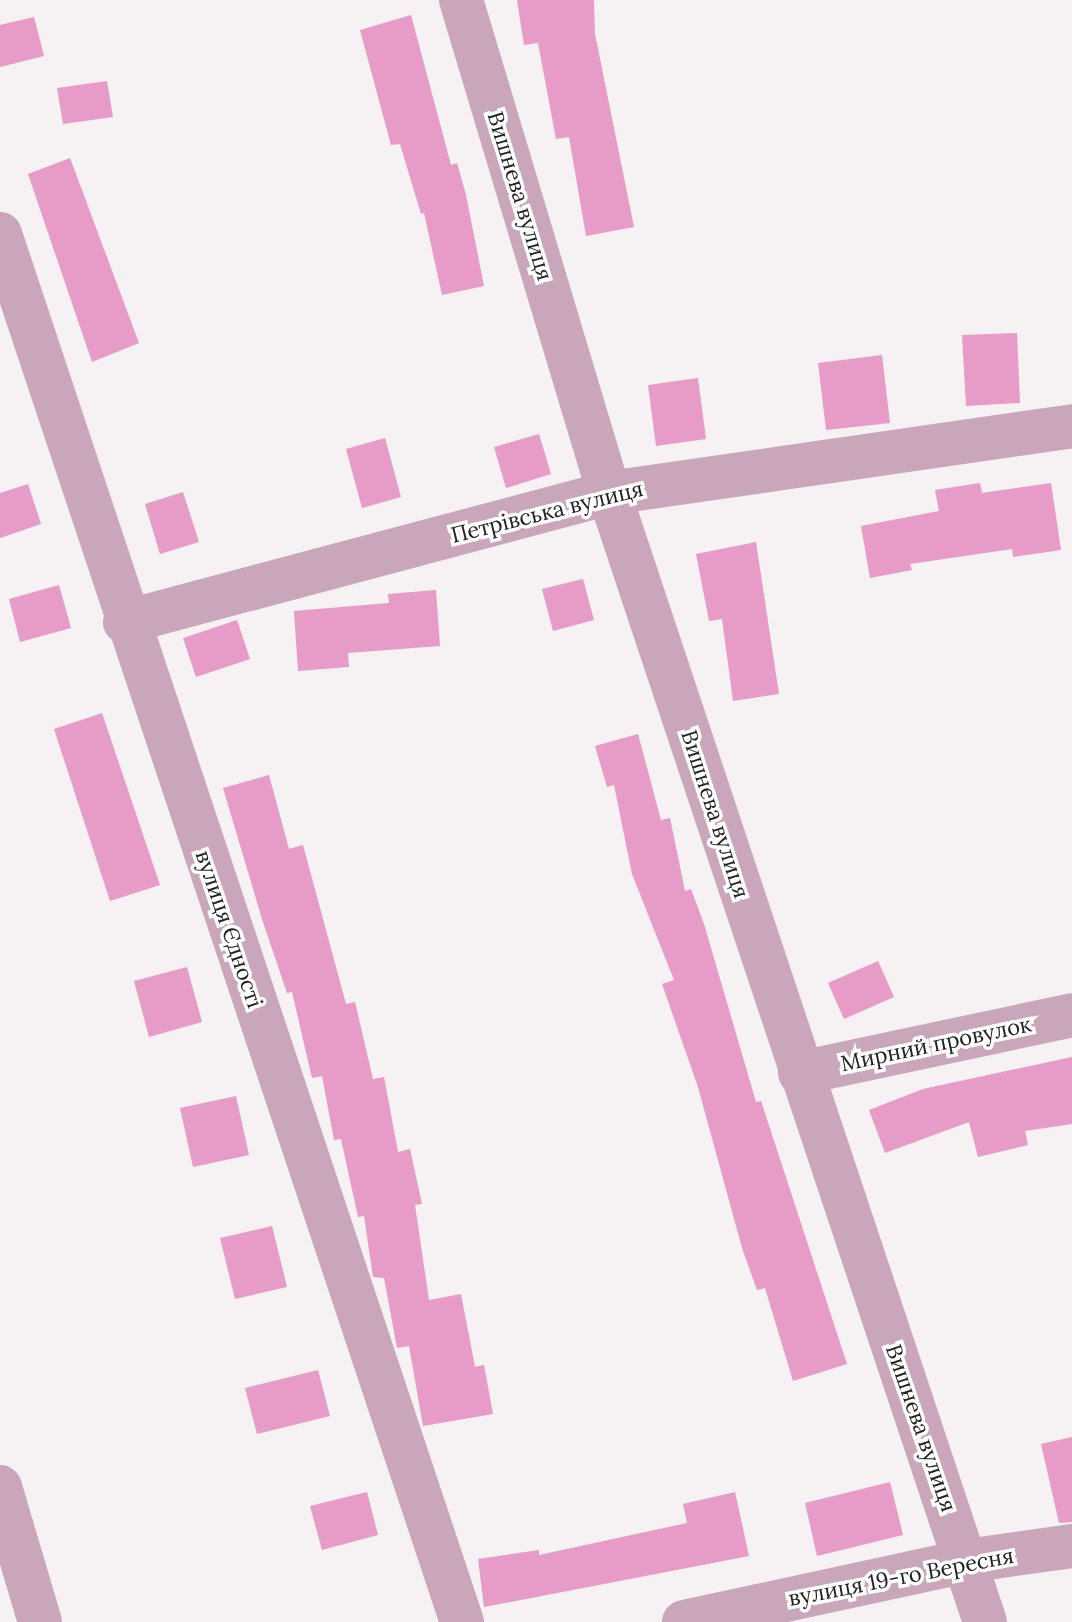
<!DOCTYPE html>
<meta charset="utf-8">
<style>
body{margin:0}
#map{position:relative;width:1072px;height:1622px;overflow:hidden;background:#f6f1f3;font-family:Lora,serif}
div>[style]{position:absolute}
.building>*{inset:0;background:#e79bc7}
.minor>*{height:44px;margin:-22px;padding:0 22px;transform-origin:22px;border-radius:22px;background:#c9a6b9}
span{translate:-50% -50%;white-space:nowrap;text-align:center;line-height:1.15;-webkit-text-stroke:7px #fff;paint-order:stroke}
.street-label{font-size:22px;color:#232122}
</style>
<div id="map">
<div class="building">
<i style="clip-path:polygon(517px 0,594px 0,595px 34px,634px 227px,586px 236px,569px 137px,556px 139px,538px 43px,524px 45px)"></i>
<i style="clip-path:polygon(411px 15px,451px 165px,457px 163px,466px 195px,484px 286px,442px 295px,424px 213px,421px 214px,400px 144px,391px 145px,360px 30px)"></i>
<i style="clip-path:polygon(34px 17px,44px 56px,0 67px,0 25px)"></i>
<i style="clip-path:polygon(107px 81px,113px 117px,63px 124px,57px 88px)"></i>
<i style="clip-path:polygon(70px 158px,139px 343px,92px 362px,28px 174px)"></i>
<i style="clip-path:polygon(1017px 333px,1020px 403px,966px 406px,962px 335px)"></i>
<i style="clip-path:polygon(882px 355px,890px 423px,826px 430px,818px 363px)"></i>
<i style="clip-path:polygon(698px 378px,706px 439px,656px 446px,648px 385px)"></i>
<i style="clip-path:polygon(539px 434px,551px 474px,506px 488px,494px 447px)"></i>
<i style="clip-path:polygon(385px 438px,401px 497px,362px 508px,346px 449px)"></i>
<i style="clip-path:polygon(980px 483px,982px 493px,1051px 483px,1061px 550px,1013px 557px,1012px 549px,910px 564px,912px 570px,870px 578px,861px 526px,939px 511px,935px 490px)"></i>
<i style="clip-path:polygon(28px 484px,41px 524px,0 538px,0 493px)"></i>
<i style="clip-path:polygon(183px 492px,199px 542px,160px 554px,145px 504px)"></i>
<i style="clip-path:polygon(756px 542px,779px 694px,733px 701px,722px 619px,709px 621px,696px 554px)"></i>
<i style="clip-path:polygon(583px 579px,594px 620px,553px 631px,542px 589px)"></i>
<i style="clip-path:polygon(59px 585px,71px 628px,20px 642px,9px 599px)"></i>
<i style="clip-path:polygon(436px 590px,440px 646px,348px 653px,349px 667px,298px 671px,294px 611px,389px 603px,388px 594px)"></i>
<i style="clip-path:polygon(237px 620px,250px 659px,196px 677px,183px 638px)"></i>
<i style="clip-path:polygon(102px 713px,160px 885px,110px 901px,54px 729px)"></i>
<i style="clip-path:polygon(638px 734px,661px 820px,670px 818px,685px 891px,691px 889px,704px 924px,756px 1102px,761px 1101px,847px 1364px,793px 1381px,765px 1288px,757px 1290px,742px 1248px,698px 1087px,662px 984px,674px 980px,632px 874px,614px 785px,607px 787px,595px 746px)"></i>
<i style="clip-path:polygon(269px 775px,289px 849px,303px 845px,346px 1004px,355px 1002px,373px 1079px,384px 1077px,398px 1152px,410px 1149px,422px 1204px,415px 1205px,429px 1300px,461px 1294px,475px 1367px,484px 1365px,493px 1414px,423px 1426px,409px 1346px,397px 1348px,384px 1278px,373px 1277px,364px 1216px,358px 1217px,341px 1139px,334px 1140px,322px 1076px,312px 1078px,292px 992px,287px 993px,262px 919px,223px 788px)"></i>
<i style="clip-path:polygon(878px 961px,894px 997px,844px 1019px,828px 983px)"></i>
<i style="clip-path:polygon(187px 967px,202px 1022px,149px 1037px,134px 981px)"></i>
<i style="clip-path:polygon(1072px 1057px,1072px 1124px,1025px 1131px,1028px 1145px,978px 1157px,969px 1122px,885px 1153px,869px 1110px,923px 1089px)"></i>
<i style="clip-path:polygon(236px 1096px,249px 1155px,193px 1167px,180px 1108px)"></i>
<i style="clip-path:polygon(272px 1226px,287px 1287px,235px 1299px,220px 1238px)"></i>
<i style="clip-path:polygon(318px 1370px,330px 1416px,257px 1434px,245px 1388px)"></i>
<i style="clip-path:polygon(1072px 1437px,1072px 1522px,1059px 1523px,1041px 1444px)"></i>
<i style="clip-path:polygon(890px 1482px,903px 1535px,817px 1556px,805px 1503px)"></i>
<i style="clip-path:polygon(367px 1492px,378px 1535px,322px 1550px,310px 1506px)"></i>
<i style="clip-path:polygon(735px 1492px,749px 1556px,484px 1607px,478px 1559px,539px 1550px,539px 1555px,687px 1523px,683px 1504px)"></i>
</div>
<div class="minor">
<i style="left:461px;top:0;width:515px;rotate:73.29deg"></i>
<i style="left:609px;top:493px;width:1190px;rotate:71.58deg"></i>
<i style="left:0;top:234px;width:1463px;rotate:71.59deg"></i>
<i style="left:125px;top:622px;width:501px;rotate:-14.92deg"></i>
<i style="left:609px;top:493px;width:468px;rotate:-8.2deg"></i>
<i style="left:800px;top:1073px;width:278px;rotate:-12deg"></i>
<i style="left:0;top:1487px;width:141px;rotate:73.5deg"></i>
<i style="left:684px;top:1622px;width:289px;rotate:-12.2deg"></i>
<i style="left:966px;top:1561px;width:107px;rotate:-8.1deg"></i>
</div>
<div class="street-label">
<span style="left:520px;top:196px;rotate:73deg">Вишнева вулиця</span>
<span style="left:547px;top:512px;rotate:-14deg">Петрівська вулиця</span>
<span style="left:715px;top:814px;rotate:72deg">Вишнева вулиця</span>
<span style="left:229px;top:929px;rotate:71deg">вулиця Єдності</span>
<span style="left:936px;top:1044px;rotate:-12deg">Мирний провулок</span>
<span style="left:921px;top:1428px;rotate:71deg">Вишнева вулиця</span>
<span style="left:901px;top:1577px;rotate:-11deg">вулиця 19-го Вересня</span>
</div>
</div>
